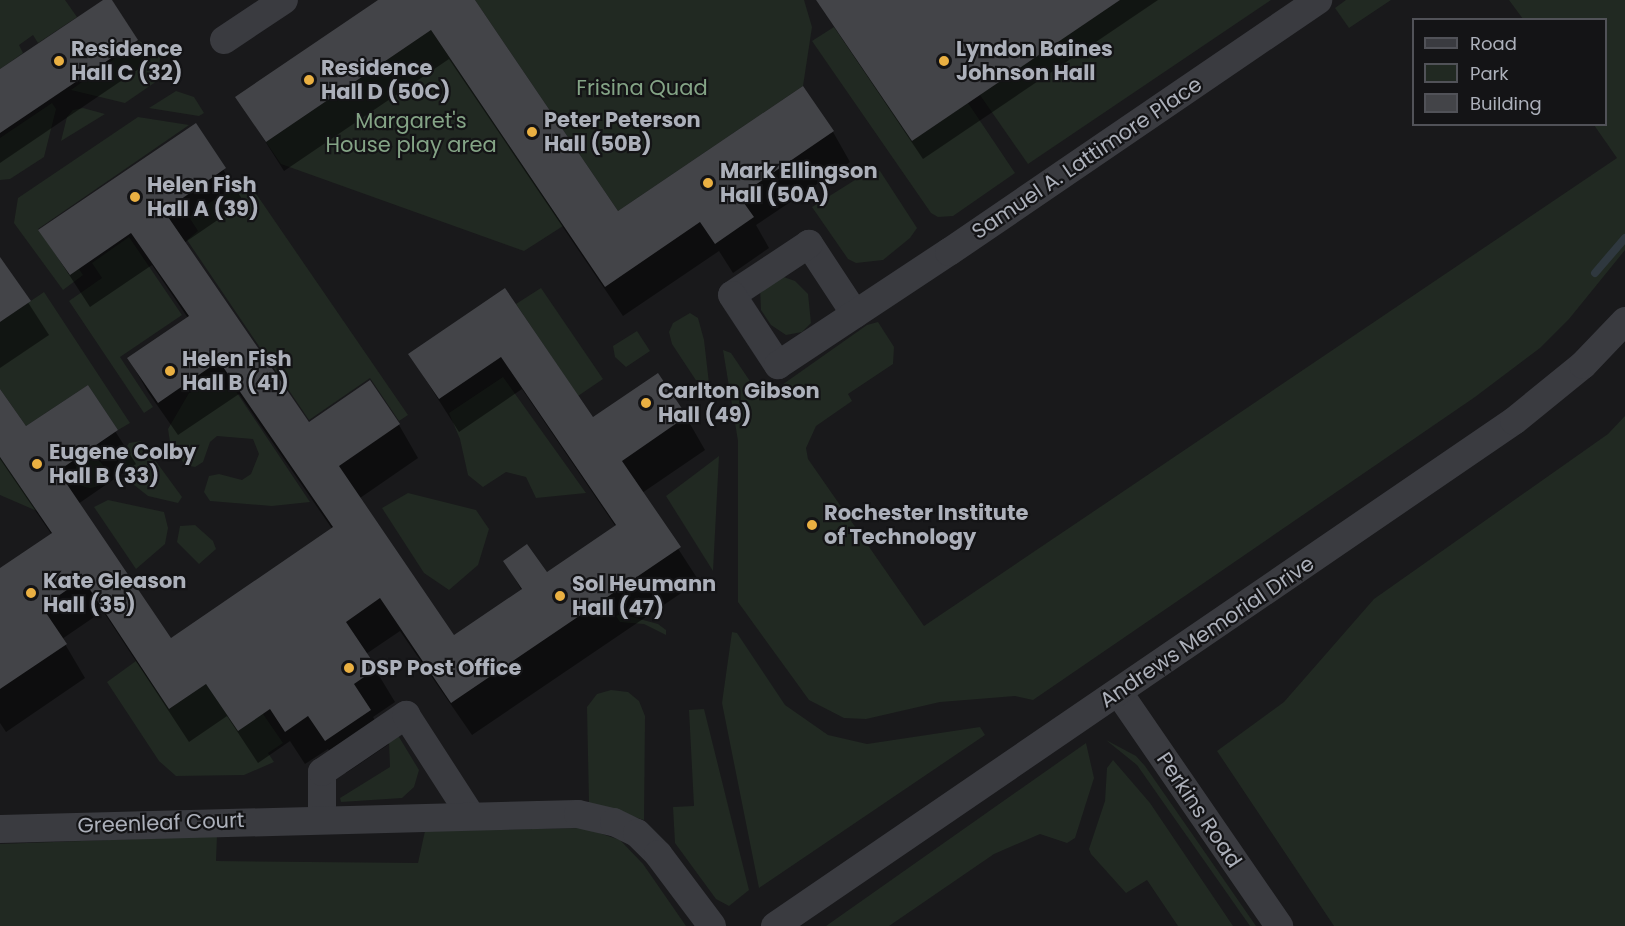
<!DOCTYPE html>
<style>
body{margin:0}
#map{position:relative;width:1625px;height:926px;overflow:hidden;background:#19191b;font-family:Poppins,sans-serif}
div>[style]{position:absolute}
.green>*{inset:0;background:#212922}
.round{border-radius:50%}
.shadow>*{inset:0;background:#0007}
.stream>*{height:8px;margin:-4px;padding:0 4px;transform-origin:4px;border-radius:4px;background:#2f383f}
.building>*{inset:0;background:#434448}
.street>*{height:28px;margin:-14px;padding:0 14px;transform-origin:14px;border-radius:14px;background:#3a3b40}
.dots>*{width:16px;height:16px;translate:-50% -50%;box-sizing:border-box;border:3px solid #141416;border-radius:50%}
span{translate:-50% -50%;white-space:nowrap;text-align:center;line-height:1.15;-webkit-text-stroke:4.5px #141416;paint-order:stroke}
.poi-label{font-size:21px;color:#acb0ba;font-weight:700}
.left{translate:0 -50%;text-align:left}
.park-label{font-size:21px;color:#84a486}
.street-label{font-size:21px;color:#acb0ba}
.legend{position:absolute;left:1412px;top:18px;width:195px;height:108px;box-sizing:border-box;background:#141416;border:2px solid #515258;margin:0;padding:8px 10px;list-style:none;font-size:18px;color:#acb0ba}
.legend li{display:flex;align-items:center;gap:12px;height:30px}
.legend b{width:30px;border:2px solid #515258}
</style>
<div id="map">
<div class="green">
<i style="clip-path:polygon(0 0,65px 0,77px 17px,38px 43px,33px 35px,19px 45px,23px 53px,0 69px)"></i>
<i style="clip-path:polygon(475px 0,804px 0,812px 27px,803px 86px,618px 211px)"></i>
<i style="clip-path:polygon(1120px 0,1271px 0,1028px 164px,980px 95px)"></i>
<i style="clip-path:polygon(1346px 0,1391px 0,1349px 28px,1335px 8px)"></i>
<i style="clip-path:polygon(1509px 0,1625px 0,1625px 250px,1569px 319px,1540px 348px,1475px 397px,1033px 700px,1015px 696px,940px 702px,866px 719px,844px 718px,809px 700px,738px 602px,738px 441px,723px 350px,731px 353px,762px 399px,867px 325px,878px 322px,894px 347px,893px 364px,848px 394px,852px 401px,816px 426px,806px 448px,808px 459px,924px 626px,1617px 158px,1594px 125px,1606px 124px,1606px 20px,1523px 19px)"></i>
<i style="clip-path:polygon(834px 27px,912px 141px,968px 103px,1015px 173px,953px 216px,938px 217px,931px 213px,812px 41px)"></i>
<i style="clip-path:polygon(431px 30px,563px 226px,524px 251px,281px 164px,266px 142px)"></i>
<i style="clip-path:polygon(139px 41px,161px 51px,157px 81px,125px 103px,71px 90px)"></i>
<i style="clip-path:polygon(176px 91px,194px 97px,204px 113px,199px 116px,149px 108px)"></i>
<i style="clip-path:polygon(52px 103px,56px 109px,44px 157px,10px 179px,0 180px,0 138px)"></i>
<i style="clip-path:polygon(83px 108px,105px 114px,61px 141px,67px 117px,73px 110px)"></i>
<i style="clip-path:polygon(138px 117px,189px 125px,38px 229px,69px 274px,79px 269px,83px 275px,63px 290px,14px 223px,18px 198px)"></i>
<i style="clip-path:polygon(874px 168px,880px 171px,917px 228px,910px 238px,883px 260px,856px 263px,848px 259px,812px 207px)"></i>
<i style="clip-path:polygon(240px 182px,248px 182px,408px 415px,399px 421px,370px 378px,309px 420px,187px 240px,198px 231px,189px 217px)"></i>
<i style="clip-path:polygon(129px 237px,182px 315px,120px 357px,153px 407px,144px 413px,69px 301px,102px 278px,92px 263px)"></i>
<i style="clip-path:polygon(778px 275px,795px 281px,808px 294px,811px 323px,802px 332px,786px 335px,771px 325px,761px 310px,760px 287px)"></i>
<i style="clip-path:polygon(541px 288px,603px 379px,578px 396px,516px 304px)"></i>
<i style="clip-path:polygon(44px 292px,130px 423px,118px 430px,88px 385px,26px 426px,0 389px,0 322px)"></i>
<i style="clip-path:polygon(690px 313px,698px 318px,704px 340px,710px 392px,703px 391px,672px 344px,669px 332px,673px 323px)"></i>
<i style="clip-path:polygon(637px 331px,650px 351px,626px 367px,615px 357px,613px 346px)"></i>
<i style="clip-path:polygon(503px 377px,586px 493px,536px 498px,526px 477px,506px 472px,483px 487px,468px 475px,460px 439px,449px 413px)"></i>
<i style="clip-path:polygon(207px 387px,235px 390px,310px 502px,272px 506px,210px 501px,204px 492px,209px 476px,219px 474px,242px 480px,251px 474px,259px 454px,253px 439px,217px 436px,210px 442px,203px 462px,195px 467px,185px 465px,170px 442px,168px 429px,189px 393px)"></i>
<i style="clip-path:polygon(1625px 416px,1625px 926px,1334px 926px,1217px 751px,1284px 702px,1374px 599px,1608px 434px)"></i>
<i style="clip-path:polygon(141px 441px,182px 497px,178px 503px,148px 496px,129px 481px,118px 460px,129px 443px)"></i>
<i style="clip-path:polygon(719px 456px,713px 571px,666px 496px)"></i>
<i style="clip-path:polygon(0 457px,37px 511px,0 495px)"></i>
<i class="round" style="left:75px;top:458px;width:30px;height:30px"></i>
<i style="clip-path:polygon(408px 493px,476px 510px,489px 529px,478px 565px,449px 590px,424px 573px,382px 508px)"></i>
<i style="clip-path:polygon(108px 500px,164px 512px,168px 528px,165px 544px,136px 569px,94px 507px)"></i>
<i style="clip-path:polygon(195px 525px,213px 541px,216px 549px,199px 564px,177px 542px,180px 526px)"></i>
<i style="clip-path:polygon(621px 614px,658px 624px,666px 630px,666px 635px,644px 624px,620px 622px,616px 616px)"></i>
<i style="clip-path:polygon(732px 632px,737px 633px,785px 705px,828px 735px,867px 744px,980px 727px,985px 735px,759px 888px,722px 703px)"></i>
<i style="clip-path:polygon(136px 661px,169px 709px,206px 684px,263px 714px,283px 743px,268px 753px,274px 762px,244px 775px,176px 776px,159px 761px,107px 682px)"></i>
<i style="clip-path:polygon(611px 690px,628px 692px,639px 701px,645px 716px,644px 820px,589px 803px,587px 707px,597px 694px)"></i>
<i style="clip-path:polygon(704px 709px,749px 890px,729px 906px,716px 899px,675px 843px,673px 807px,694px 806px,689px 710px)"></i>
<i style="clip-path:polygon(394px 736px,399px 737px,419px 770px,414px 787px,402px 798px,341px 802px,340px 798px,390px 767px,389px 741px)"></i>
<i style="clip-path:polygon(1106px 740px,1136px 756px,1145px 766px,1256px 926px,1250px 926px,1137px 765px)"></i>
<i style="clip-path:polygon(1086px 743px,1094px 778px,1075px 838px,1067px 843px,1040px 834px,994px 854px,889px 926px,826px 926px)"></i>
<i style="clip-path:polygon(1113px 760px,1150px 803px,1233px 926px,1178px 926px,1147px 880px,1126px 893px,1091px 854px,1089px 849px,1105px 801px,1107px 768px)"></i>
<i style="clip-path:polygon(584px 828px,620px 840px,643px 864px,686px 926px,0 926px,0 844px,217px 836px,216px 861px,418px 863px,425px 831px)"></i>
</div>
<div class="shadow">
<i style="clip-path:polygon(105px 0,110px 0,149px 62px,0 163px,0 71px)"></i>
<i style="clip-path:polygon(380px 0,473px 0,618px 213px,833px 132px,850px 162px,756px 225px,769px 248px,733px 273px,719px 251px,623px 316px,449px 59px,284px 171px,237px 97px)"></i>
<i style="clip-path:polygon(816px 0,1158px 0,923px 159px)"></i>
<i style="clip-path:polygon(195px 126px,244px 202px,184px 243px,308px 424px,370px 382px,399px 425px,418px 458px,360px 498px,454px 637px,522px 591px,505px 561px,546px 574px,616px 527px,522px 389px,459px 432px,410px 355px,505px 290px,593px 419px,657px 375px,686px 417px,705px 450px,642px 493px,699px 581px,472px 735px,400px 631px,366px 654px,395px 702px,373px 717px,389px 744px,346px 773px,328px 749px,305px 764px,290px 741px,258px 763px,227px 716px,189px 742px,103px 611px,62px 639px,85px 678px,6px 732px,0 723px,0 570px,52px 535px,0 459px,0 391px,25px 429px,87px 387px,136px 464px,78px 504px,171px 640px,333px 530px,239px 394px,178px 435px,148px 392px,129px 359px,188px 318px,152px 265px,90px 307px,40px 230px)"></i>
<i style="clip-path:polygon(0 259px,49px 335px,0 368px)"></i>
</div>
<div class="stream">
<i style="left:1595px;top:273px;width:46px;rotate:-49.4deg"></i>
</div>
<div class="building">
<i style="clip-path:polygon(103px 0,112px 0,138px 40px,0 133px,0 69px)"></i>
<i style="clip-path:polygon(378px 0,475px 0,618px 211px,803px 86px,834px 131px,739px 196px,754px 217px,715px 244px,700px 222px,605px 287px,431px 30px,266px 142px,235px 97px)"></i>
<i style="clip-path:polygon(816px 0,1120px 0,912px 141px)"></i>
<i style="clip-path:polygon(196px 123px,226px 168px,164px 211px,309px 422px,370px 380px,400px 424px,339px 466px,454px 635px,522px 589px,503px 561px,527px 544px,547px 572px,616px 525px,501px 357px,439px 399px,408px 354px,505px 288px,593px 417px,658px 373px,687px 416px,622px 461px,681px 547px,451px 703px,380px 598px,346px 622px,377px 668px,354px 684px,371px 710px,325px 741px,308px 716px,285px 732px,270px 709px,238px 731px,206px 684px,169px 709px,83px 579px,42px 607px,67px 644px,0 689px,0 568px,52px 533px,0 457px,0 389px,26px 426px,88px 385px,118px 430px,58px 471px,171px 638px,333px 527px,219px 361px,158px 403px,127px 358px,189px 316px,131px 233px,70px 275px,38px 230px)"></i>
<i style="clip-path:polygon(0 257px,31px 301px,0 322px)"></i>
</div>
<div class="street">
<i style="left:224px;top:40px;width:72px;rotate:-33.7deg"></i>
<i style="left:855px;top:314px;width:84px;rotate:-123.3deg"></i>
<i style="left:809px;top:244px;width:92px;rotate:146.5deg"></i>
<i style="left:732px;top:295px;width:84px;rotate:56.7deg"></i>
<i style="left:778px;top:365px;width:205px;rotate:-33.5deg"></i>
<i style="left:949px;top:252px;width:447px;rotate:-34.3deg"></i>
<i style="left:1119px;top:693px;width:283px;rotate:55.5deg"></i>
<i style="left:322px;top:818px;width:46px;rotate:-90deg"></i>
<i style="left:322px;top:772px;width:102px;rotate:-34.2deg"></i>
<i style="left:406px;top:715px;width:120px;rotate:57.2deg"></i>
<i style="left:0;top:829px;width:578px;rotate:-1.49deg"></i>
<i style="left:578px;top:814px;width:37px;rotate:13deg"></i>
<i style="left:614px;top:822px;width:25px;rotate:26deg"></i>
<i style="left:637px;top:833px;width:30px;rotate:45deg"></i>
<i style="left:658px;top:854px;width:90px;rotate:53.1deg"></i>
<i style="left:775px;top:926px;width:895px;rotate:-34.35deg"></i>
<i style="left:1514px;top:421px;width:89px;rotate:-39.1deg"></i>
<i style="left:1583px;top:365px;width:61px;rotate:-46.3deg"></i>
</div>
<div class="dots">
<i style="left:59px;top:61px;background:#eab042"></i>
<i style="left:944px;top:61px;background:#eab042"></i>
<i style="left:309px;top:80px;background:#eab042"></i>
<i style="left:532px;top:132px;background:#eab042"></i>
<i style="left:708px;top:183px;background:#eab042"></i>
<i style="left:135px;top:197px;background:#eab042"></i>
<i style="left:170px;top:371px;background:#eab042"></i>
<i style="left:646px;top:403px;background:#eab042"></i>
<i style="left:37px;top:464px;background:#eab042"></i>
<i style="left:812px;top:525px;background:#eab042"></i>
<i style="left:31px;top:593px;background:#eab042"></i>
<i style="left:560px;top:596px;background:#eab042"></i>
<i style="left:349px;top:668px;background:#eab042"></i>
</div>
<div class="poi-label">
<span class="left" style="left:71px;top:61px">Residence<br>Hall C (32)</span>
<span class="left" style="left:956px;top:61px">Lyndon Baines<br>Johnson Hall</span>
<span class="left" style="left:321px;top:80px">Residence<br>Hall D (50C)</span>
<span class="left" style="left:544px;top:132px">Peter Peterson<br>Hall (50B)</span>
<span class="left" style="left:720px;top:183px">Mark Ellingson<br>Hall (50A)</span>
<span class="left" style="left:147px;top:197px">Helen Fish<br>Hall A (39)</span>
<span class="left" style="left:182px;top:371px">Helen Fish<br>Hall B (41)</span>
<span class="left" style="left:658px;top:403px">Carlton Gibson<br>Hall (49)</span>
<span class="left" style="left:49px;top:464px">Eugene Colby<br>Hall B (33)</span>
<span class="left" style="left:824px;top:525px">Rochester Institute<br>of Technology</span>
<span class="left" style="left:43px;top:593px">Kate Gleason<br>Hall (35)</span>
<span class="left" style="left:572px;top:596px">Sol Heumann<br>Hall (47)</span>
<span class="left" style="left:361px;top:668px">DSP Post Office</span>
</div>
<div class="park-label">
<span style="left:642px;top:88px">Frisina Quad</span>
<span style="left:411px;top:133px">Margaret's<br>House play area</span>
</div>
<div class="street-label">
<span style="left:1087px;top:158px;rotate:-34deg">Samuel A. Lattimore Place</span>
<span style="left:1207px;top:632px;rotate:-34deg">Andrews Memorial Drive</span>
<span style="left:1199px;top:810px;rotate:56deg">Perkins Road</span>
<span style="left:161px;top:823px;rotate:-2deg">Greenleaf Court</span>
</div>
<ul class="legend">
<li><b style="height:8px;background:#3a3b40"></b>Road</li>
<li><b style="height:16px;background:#212922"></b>Park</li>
<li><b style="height:16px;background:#434448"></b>Building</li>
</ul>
</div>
